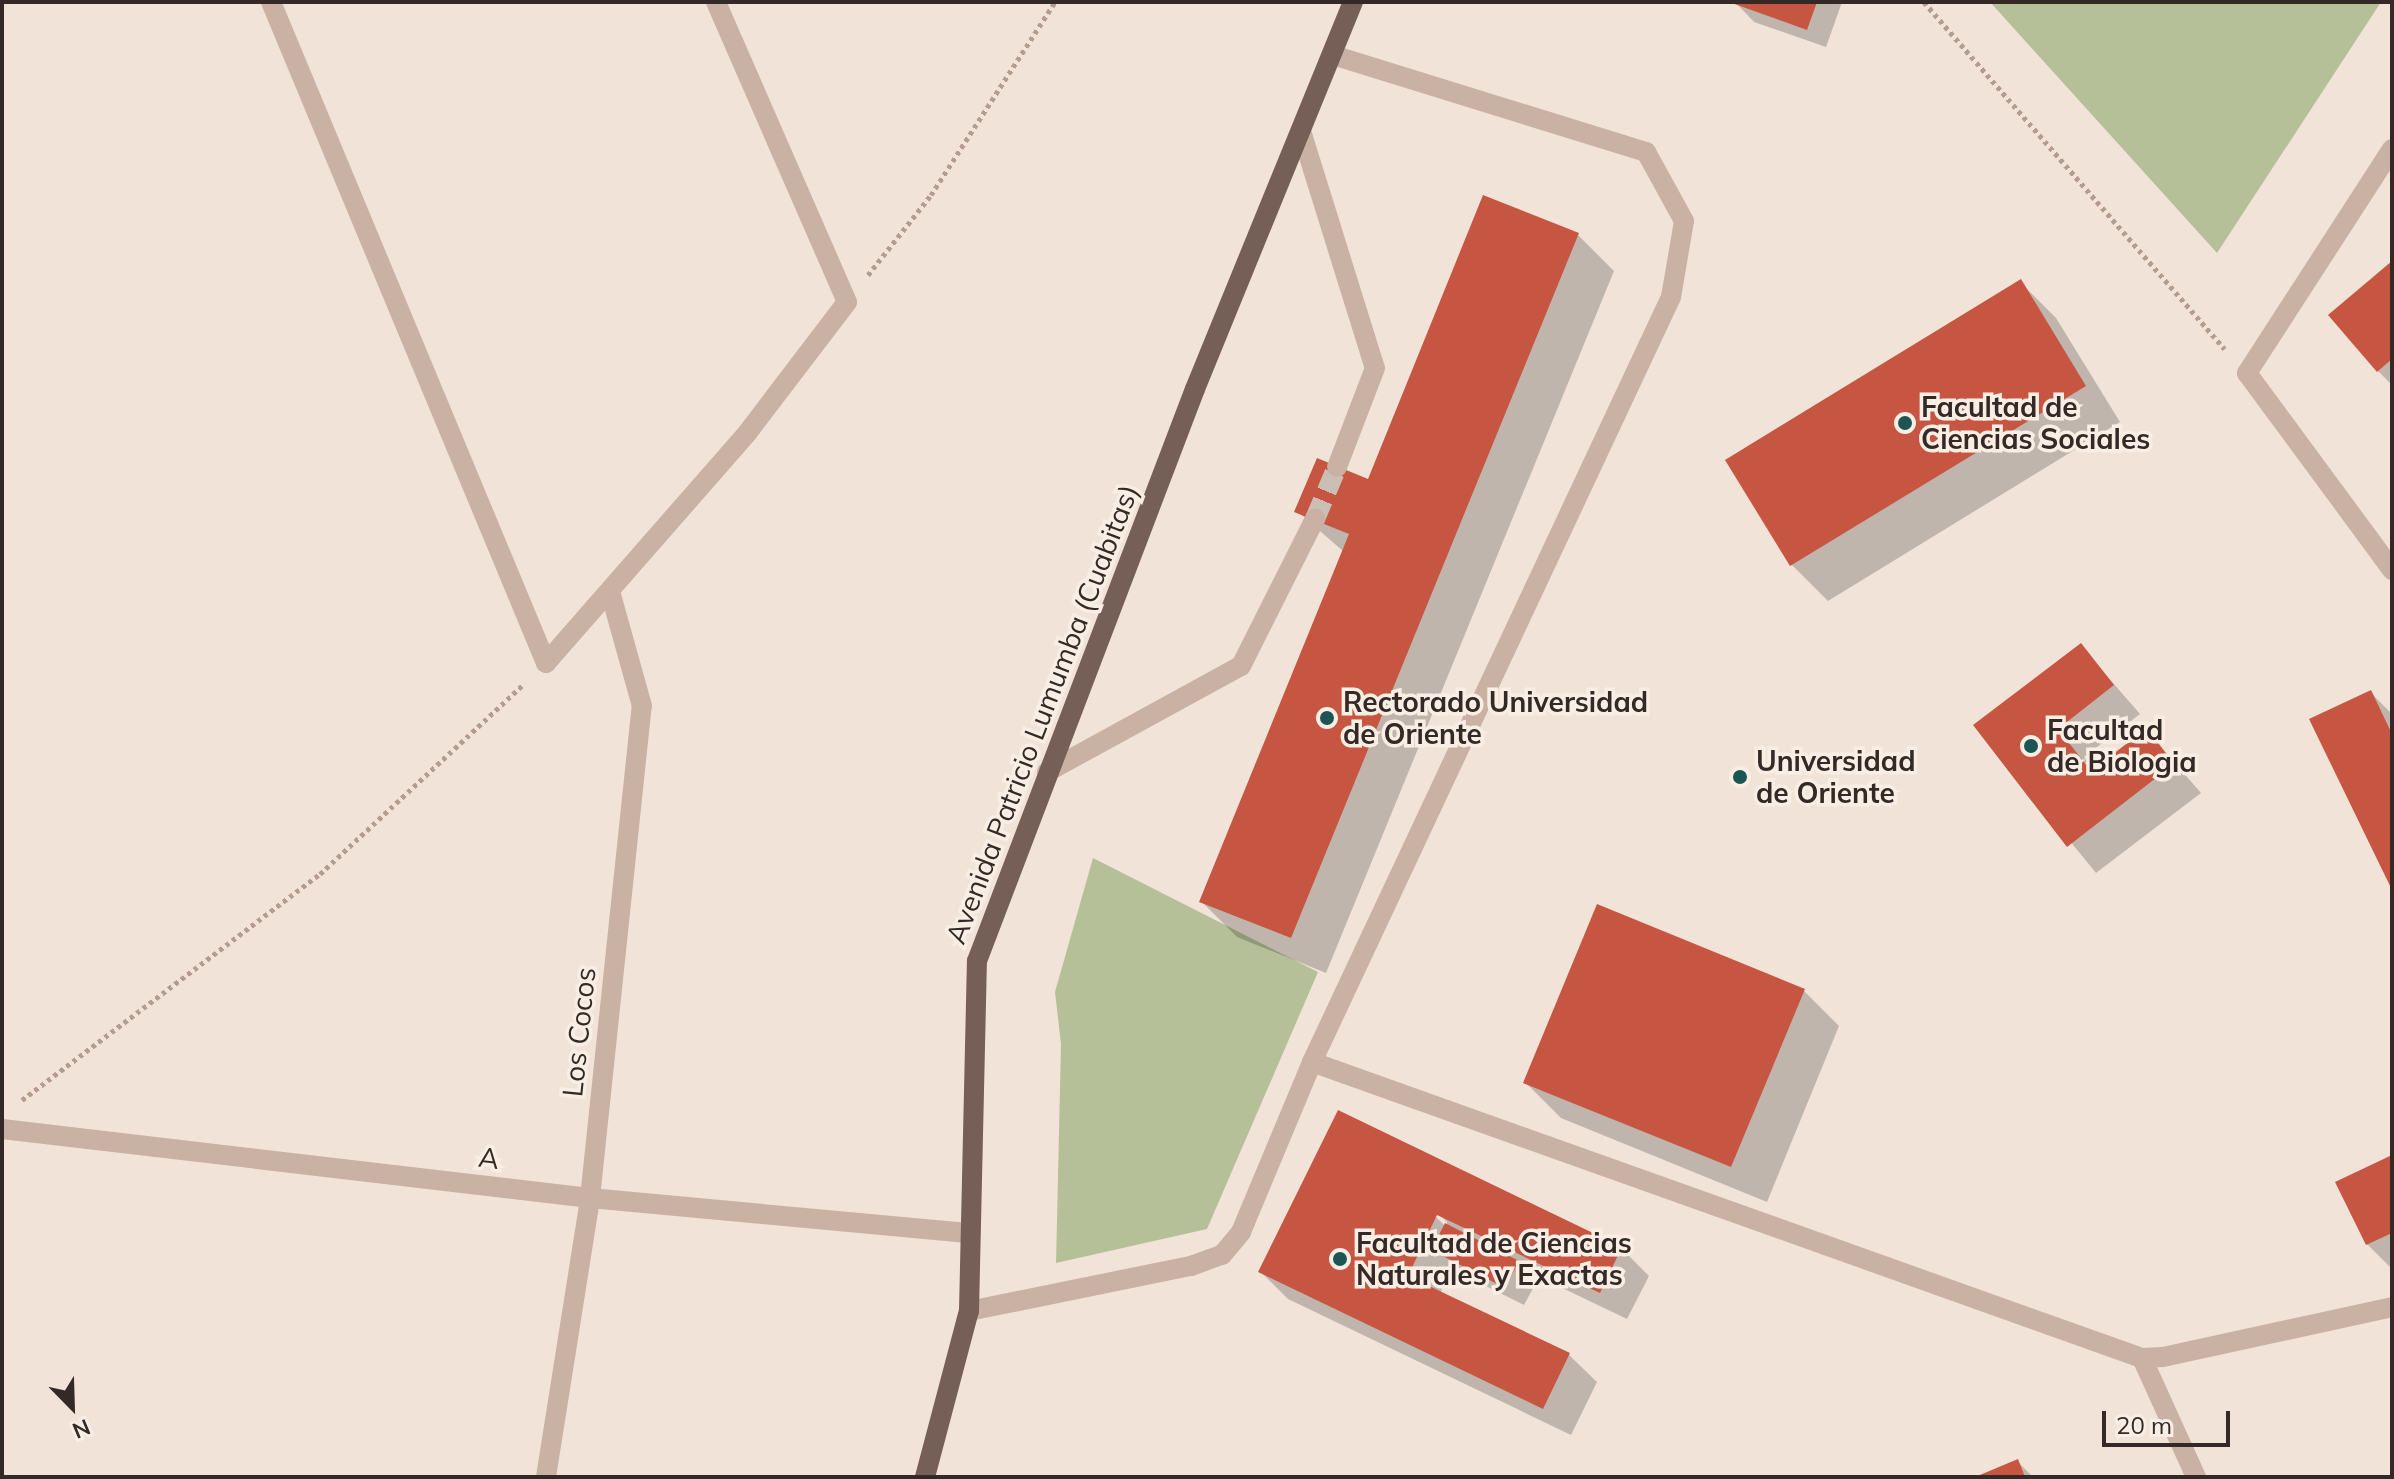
<!DOCTYPE html>
<style>
body{margin:0}
#map{position:relative;width:2394px;height:1479px;overflow:hidden;background:#f1e3d8;font-family:Mulish,sans-serif}
div>[style]{position:absolute}
.green>*{inset:0;background:#b6c098}
.shadow>*{inset:0;background:#0003}
.building>*{inset:0;background:#c65641}
.minor-tunnel>*{height:20px;margin-top:-10px;transform-origin:0;background:repeating-linear-gradient(90deg,#cbbeb4 0 20px,transparent 0 30px)}
.path>*{height:5px;margin-top:-2.5px;transform-origin:0;background:repeating-linear-gradient(90deg,#b49c8e 0 4px,transparent 0 8px)}
.minor>*{height:20px;margin:-10px;padding:0 10px;transform-origin:10px;border-radius:10px;background:#c9b2a4}
.major>*{height:20px;margin:-10px;padding:0 10px;transform-origin:10px;border-radius:10px;background:#765f57}
.dots>*{width:22px;height:22px;translate:-50% -50%;box-sizing:border-box;border:4px solid #f9eee4;border-radius:50%}
span{translate:-50% -50%;white-space:nowrap;text-align:center;line-height:1.15;-webkit-text-stroke:7px #f9eee4;paint-order:stroke}
.poi-label{font-size:28px;color:#342926;font-weight:700}
.left{translate:0 -50%;text-align:left}
.street-label{font-size:28px;color:#342926}
.frame{position:absolute;inset:0;border:4px solid #342926;pointer-events:none}
.north{position:absolute;left:32px;top:1367px;width:80px;height:80px;-webkit-text-stroke:6px #f9eee4;paint-order:stroke;rotate:157deg;font-size:22px;font-weight:700;line-height:32px;text-align:center;color:#342926}
.north::after{content:'';display:block;margin:auto;width:28px;height:36px;background:#342926;clip-path:polygon(50% 0,100% 100%,50% 72%,0 100%)}
.scale{position:absolute;left:2102px;top:1411px;width:128px;height:36px;box-sizing:border-box;border:4px solid #342926;border-top:0;padding-left:10px;font-size:24px;line-height:28px;white-space:nowrap;color:#342926;-webkit-text-stroke:6px #f9eee4;paint-order:stroke}
</style>
<div id="map">
<div class="green">
<i style="clip-path:polygon(1990px 2px,2381px 2px,2217px 253px)"></i>
<i style="clip-path:polygon(1093px 858px,1318px 972px,1207px 1229px,1056px 1263px,1061px 1044px,1055px 992px)"></i>
</div>
<div class="shadow">
<i style="clip-path:polygon(1735px 2px,1842px 2px,1826px 47px,1754px 22px)"></i>
<i style="clip-path:polygon(1578px 235px,1614px 271px,1326px 973px,1237px 937px,1201px 901px,1344px 552px,1297px 511px,1369px 482px)"></i>
<i style="clip-path:polygon(2392px 263px,2392px 385px,2378px 371px)"></i>
<i style="clip-path:polygon(2020px 282px,2056px 318px,2120px 422px,1828px 601px,1792px 565px,1727px 460px)"></i>
<i style="clip-path:polygon(2081px 646px,2140px 714px,2084px 757px,2094px 771px,2147px 731px,2201px 793px,2096px 873px,1976px 726px)"></i>
<i style="clip-path:polygon(2370px 692px,2392px 714px,2392px 886px)"></i>
<i style="clip-path:polygon(1804px 991px,1839px 1026px,1767px 1202px,1561px 1118px,1525px 1082px)"></i>
<i style="clip-path:polygon(evenodd,1339px 1113px,1621px 1248px,1649px 1276px,1627px 1319px,1529px 1272px,1537px 1281px,1524px 1305px,1452px 1269px,1440px 1293px,1569px 1355px,1597px 1382px,1571px 1435px,1288px 1299px,1261px 1272px,1339px 1113px,1432px 1207px,1447px 1222px,1447px 1228px,1429px 1210px,1432px 1207px)"></i>
<i style="clip-path:polygon(2392px 1157px,2392px 1269px,2367px 1244px)"></i>
<i style="clip-path:polygon(2018px 1462px,2033px 1477px,1980px 1477px)"></i>
</div>
<div class="building">
<i style="clip-path:polygon(1729px 2px,1817px 2px,1807px 30px)"></i>
<i style="clip-path:polygon(1483px 195px,1579px 233px,1291px 938px,1199px 902px,1349px 534px,1294px 512px,1317px 458px,1368px 479px)"></i>
<i style="clip-path:polygon(2392px 261px,2392px 359px,2377px 372px,2328px 315px)"></i>
<i style="clip-path:polygon(2021px 279px,2086px 386px,1790px 566px,1725px 460px)"></i>
<i style="clip-path:polygon(2081px 643px,2114px 685px,2058px 729px,2091px 771px,2147px 728px,2174px 764px,2067px 847px,1973px 725px)"></i>
<i style="clip-path:polygon(2371px 690px,2392px 734px,2392px 890px,2309px 719px)"></i>
<i style="clip-path:polygon(1597px 904px,1805px 989px,1731px 1167px,1523px 1083px)"></i>
<i style="clip-path:polygon(1338px 1110px,1622px 1247px,1600px 1293px,1437px 1215px,1408px 1276px,1570px 1353px,1543px 1409px,1258px 1272px)"></i>
<i style="clip-path:polygon(2392px 1155px,2392px 1233px,2366px 1245px,2335px 1182px)"></i>
<i style="clip-path:polygon(1445px 1223px,1519px 1261px,1505px 1288px,1431px 1250px)"></i>
<i style="clip-path:polygon(2018px 1459px,2025px 1477px,1975px 1477px)"></i>
</div>
<div class="minor-tunnel">
<i style="left:1315px;top:519px;width:56px;rotate:-67.1deg"></i>
</div>
<div class="path">
<i style="left:1924px;top:2px;width:459px;rotate:49.1deg"></i>
<i style="left:868px;top:275px;width:102px;rotate:-51.8deg"></i>
<i style="left:931px;top:195px;width:229px;rotate:-57.3deg"></i>
<i style="left:22px;top:1100px;width:374px;rotate:-37.2deg"></i>
<i style="left:320px;top:874px;width:280px;rotate:-43deg"></i>
</div>
<div class="minor">
<i style="left:271px;top:2px;width:716px;rotate:67.41deg"></i>
<i style="left:546px;top:663px;width:307px;rotate:-48.8deg"></i>
<i style="left:748px;top:432px;width:163px;rotate:-52.7deg"></i>
<i style="left:847px;top:302px;width:327px;rotate:-113.6deg"></i>
<i style="left:1301px;top:131px;width:248px;rotate:72.7deg"></i>
<i style="left:1375px;top:368px;width:106px;rotate:111deg"></i>
<i style="left:2392px;top:149px;width:267px;rotate:122.9deg"></i>
<i style="left:2247px;top:373px;width:245px;rotate:53.6deg"></i>
<i style="left:1047px;top:772px;width:221px;rotate:-28.7deg"></i>
<i style="left:1241px;top:666px;width:165px;rotate:-63.3deg"></i>
<i style="left:1312px;top:1062px;width:881px;rotate:19.63deg"></i>
<i style="left:2142px;top:1358px;width:21px;rotate:-3deg"></i>
<i style="left:2163px;top:1357px;width:234px;rotate:-12.3deg"></i>
<i style="left:2px;top:1129px;width:592px;rotate:6.69deg"></i>
<i style="left:590px;top:1198px;width:382px;rotate:5.3deg"></i>
<i style="left:969px;top:1311px;width:227px;rotate:-11.5deg"></i>
<i style="left:1191px;top:1266px;width:33px;rotate:-20deg"></i>
<i style="left:1222px;top:1255px;width:30px;rotate:-50deg"></i>
<i style="left:1241px;top:1232px;width:184px;rotate:-67.3deg"></i>
<i style="left:1312px;top:1062px;width:845px;rotate:-64.86deg"></i>
<i style="left:1671px;top:297px;width:77px;rotate:-80.3deg"></i>
<i style="left:1684px;top:221px;width:79px;rotate:-118.8deg"></i>
<i style="left:1646px;top:152px;width:328px;rotate:-162.8deg"></i>
<i style="left:2142px;top:1358px;width:131px;rotate:65.6deg"></i>
<i style="left:546px;top:1477px;width:282px;rotate:-81deg"></i>
<i style="left:590px;top:1198px;width:495px;rotate:-84deg"></i>
<i style="left:642px;top:706px;width:115px;rotate:-105.6deg"></i>
</div>
<div class="major">
<i style="left:925px;top:1477px;width:172px;rotate:-75.2deg"></i>
<i style="left:969px;top:1311px;width:350px;rotate:-88.7deg"></i>
<i style="left:977px;top:961px;width:612px;rotate:-69.14deg"></i>
<i style="left:1195px;top:389px;width:418px;rotate:-67.8deg"></i>
</div>
<div class="dots">
<i style="left:1905px;top:423px;background:#1c5554"></i>
<i style="left:1327px;top:718px;background:#1c5554"></i>
<i style="left:2031px;top:746px;background:#1c5554"></i>
<i style="left:1740px;top:777px;background:#1c5554"></i>
<i style="left:1340px;top:1259px;background:#1c5554"></i>
</div>
<div class="poi-label">
<span class="left" style="left:1921px;top:423px">Facultad de<br>Ciencias Sociales</span>
<span class="left" style="left:1343px;top:718px">Rectorado Universidad<br>de Oriente</span>
<span class="left" style="left:2047px;top:746px">Facultad<br>de Biologia</span>
<span class="left" style="left:1756px;top:777px">Universidad<br>de Oriente</span>
<span class="left" style="left:1356px;top:1259px">Facultad de Ciencias<br>Naturales y Exactas</span>
</div>
<div class="street-label">
<span style="left:1042px;top:714px;rotate:-69deg">Avenida Patricio Lumumba (Cuabitas)</span>
<span style="left:579px;top:1032px;rotate:-84deg">Los Cocos</span>
<span style="left:489px;top:1158px;rotate:7deg">A</span>
</div>
<div class="frame"></div>
<div class="north">N</div>
<div class="scale">20 m</div>
</div>
